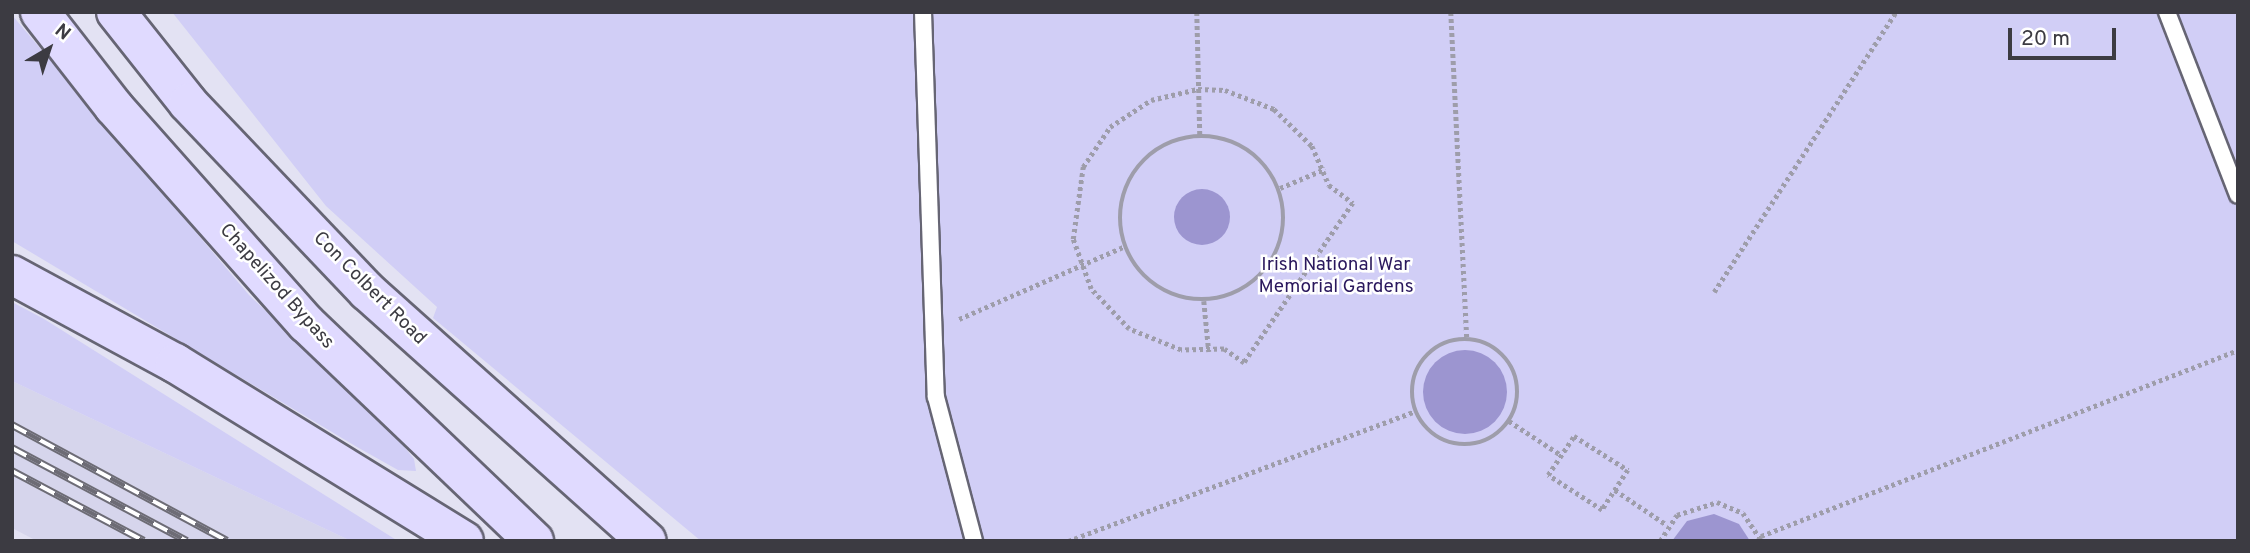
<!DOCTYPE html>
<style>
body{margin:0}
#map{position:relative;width:2250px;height:553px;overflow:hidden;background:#e3e2f3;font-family:Overpass,sans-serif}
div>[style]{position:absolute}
.built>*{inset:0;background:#d6d5ec}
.green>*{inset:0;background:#d1cef6}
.water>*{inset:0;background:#9c95d0}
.round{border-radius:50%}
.path>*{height:4.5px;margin-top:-2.25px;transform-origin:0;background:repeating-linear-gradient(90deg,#9e9daa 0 3.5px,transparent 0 7px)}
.path>.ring{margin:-2.25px;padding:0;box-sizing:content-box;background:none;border:4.5px solid #9e9daa;border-radius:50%}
.roads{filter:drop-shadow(2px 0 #666574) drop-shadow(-2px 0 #666574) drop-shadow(0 2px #666574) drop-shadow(0 -2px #666574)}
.service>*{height:16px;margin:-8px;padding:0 8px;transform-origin:8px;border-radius:8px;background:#fff}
.secondary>*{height:38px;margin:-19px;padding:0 19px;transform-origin:19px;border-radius:19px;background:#e0daff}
.rail>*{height:8px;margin-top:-4px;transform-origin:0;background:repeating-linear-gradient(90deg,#fff 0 16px,#6d6c75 0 32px);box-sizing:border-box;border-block:2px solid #6d6c75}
span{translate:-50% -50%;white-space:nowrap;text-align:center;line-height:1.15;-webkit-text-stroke:5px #fff;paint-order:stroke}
.park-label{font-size:19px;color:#2a185d}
.street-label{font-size:19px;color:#3c3b42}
.frame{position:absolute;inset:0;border:14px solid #3c3b42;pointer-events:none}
.north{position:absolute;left:14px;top:14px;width:70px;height:70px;-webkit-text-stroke:5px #fff;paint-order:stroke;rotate:39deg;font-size:19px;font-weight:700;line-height:28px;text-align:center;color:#3c3b42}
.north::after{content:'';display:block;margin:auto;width:24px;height:32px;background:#3c3b42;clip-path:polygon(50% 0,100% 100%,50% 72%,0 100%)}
.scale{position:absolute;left:2008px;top:28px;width:108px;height:32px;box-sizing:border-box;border:4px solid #3c3b42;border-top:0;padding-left:9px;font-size:21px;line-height:24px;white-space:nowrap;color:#3c3b42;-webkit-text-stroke:5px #fff;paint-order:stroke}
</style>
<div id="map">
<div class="built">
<i style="clip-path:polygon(12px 381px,351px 541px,37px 541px,12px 528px)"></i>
</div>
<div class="green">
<i style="clip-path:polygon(172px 12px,2238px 12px,2238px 541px,701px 541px,433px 318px,437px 307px,326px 206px)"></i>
<i style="clip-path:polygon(12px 15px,249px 295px,390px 429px,414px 459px,416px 471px,398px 470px,357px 447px,12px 241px)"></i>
<i style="clip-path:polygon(12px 302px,44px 319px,398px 541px,351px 541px,12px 381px)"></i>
</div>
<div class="water">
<i class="round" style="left:1174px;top:189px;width:56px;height:56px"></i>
<i class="round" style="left:1423px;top:350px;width:84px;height:84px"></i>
<i style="clip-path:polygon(1714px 514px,1739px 524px,1750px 541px,1672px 541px,1687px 521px)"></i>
</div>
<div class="path">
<i style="left:1197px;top:12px;width:123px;rotate:88.6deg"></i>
<i style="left:1451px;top:12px;width:327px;rotate:87.2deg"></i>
<i style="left:1198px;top:89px;width:27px;rotate:2deg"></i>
<i style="left:1225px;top:90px;width:53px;rotate:21.2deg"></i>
<i style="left:1274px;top:109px;width:53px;rotate:44.2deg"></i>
<i style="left:1312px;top:146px;width:43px;rotate:66.4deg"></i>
<i style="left:1329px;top:185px;width:30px;rotate:37deg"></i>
<i style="left:1353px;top:203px;width:194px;rotate:124.3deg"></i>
<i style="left:1244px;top:363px;width:24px;rotate:-145deg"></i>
<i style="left:1224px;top:349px;width:43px;rotate:178.7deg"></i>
<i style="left:1181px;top:350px;width:56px;rotate:-158deg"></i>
<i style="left:1129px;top:329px;width:55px;rotate:-133.5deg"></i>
<i style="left:1091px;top:289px;width:53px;rotate:-109.8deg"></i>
<i style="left:1073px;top:239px;width:73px;rotate:-82.1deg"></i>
<i style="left:1083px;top:167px;width:48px;rotate:-56deg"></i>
<i style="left:1110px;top:127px;width:49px;rotate:-33.4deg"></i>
<i style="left:1151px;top:100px;width:48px;rotate:-13.2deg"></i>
<i class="ring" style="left:1120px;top:136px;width:159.5px;height:159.5px"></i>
<i style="left:1280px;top:188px;width:49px;rotate:-22.9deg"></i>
<i style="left:1714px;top:292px;width:334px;rotate:-57deg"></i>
<i style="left:1204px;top:301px;width:51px;rotate:84.4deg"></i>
<i style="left:959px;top:319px;width:181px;rotate:-23.7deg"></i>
<i class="ring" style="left:1412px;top:339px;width:101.5px;height:101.5px"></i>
<i style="left:1509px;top:421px;width:62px;rotate:33.2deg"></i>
<i style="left:1574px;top:436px;width:64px;rotate:32.2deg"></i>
<i style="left:1628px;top:470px;width:48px;rotate:123deg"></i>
<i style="left:1602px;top:510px;width:64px;rotate:-147.1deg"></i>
<i style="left:1548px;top:475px;width:47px;rotate:-56.3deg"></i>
<i style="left:1615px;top:490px;width:63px;rotate:33.9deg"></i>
<i style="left:1761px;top:536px;width:512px;rotate:-21.3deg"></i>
<i style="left:1068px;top:541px;width:371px;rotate:-20.5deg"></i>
<i style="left:1660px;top:541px;width:31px;rotate:-57deg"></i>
<i style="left:1677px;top:515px;width:42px;rotate:-18deg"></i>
<i style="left:1717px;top:502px;width:28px;rotate:23deg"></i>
<i style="left:1743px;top:513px;width:34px;rotate:56deg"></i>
</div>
<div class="roads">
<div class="service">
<i style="left:923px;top:12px;width:385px;rotate:88.1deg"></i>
<i style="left:936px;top:397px;width:149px;rotate:75.2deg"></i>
<i style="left:2167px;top:12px;width:196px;rotate:68.8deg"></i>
</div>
<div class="secondary">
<i style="left:40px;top:12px;width:120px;rotate:52.1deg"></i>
<i style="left:114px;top:107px;width:290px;rotate:48.4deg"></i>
<i style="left:307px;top:324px;width:314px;rotate:43.7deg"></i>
<i style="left:116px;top:12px;width:116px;rotate:51.6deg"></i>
<i style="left:188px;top:103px;width:260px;rotate:46.4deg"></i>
<i style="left:367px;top:291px;width:375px;rotate:41.8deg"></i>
<i style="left:12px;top:275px;width:185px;rotate:28.4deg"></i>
<i style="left:175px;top:363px;width:339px;rotate:31.6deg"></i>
</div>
</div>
<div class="rail">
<i style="left:12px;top:425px;width:244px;rotate:28.3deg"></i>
<i style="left:12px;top:448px;width:198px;rotate:28deg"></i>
<i style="left:12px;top:471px;width:149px;rotate:27.9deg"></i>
</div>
<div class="park-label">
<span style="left:1336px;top:277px">Irish National War<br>Memorial Gardens</span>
</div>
<div class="street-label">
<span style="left:276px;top:287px;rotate:48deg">Chapelizod Bypass</span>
<span style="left:369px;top:289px;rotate:45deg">Con Colbert Road</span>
</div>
<div class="frame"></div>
<div class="north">N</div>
<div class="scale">20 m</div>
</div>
